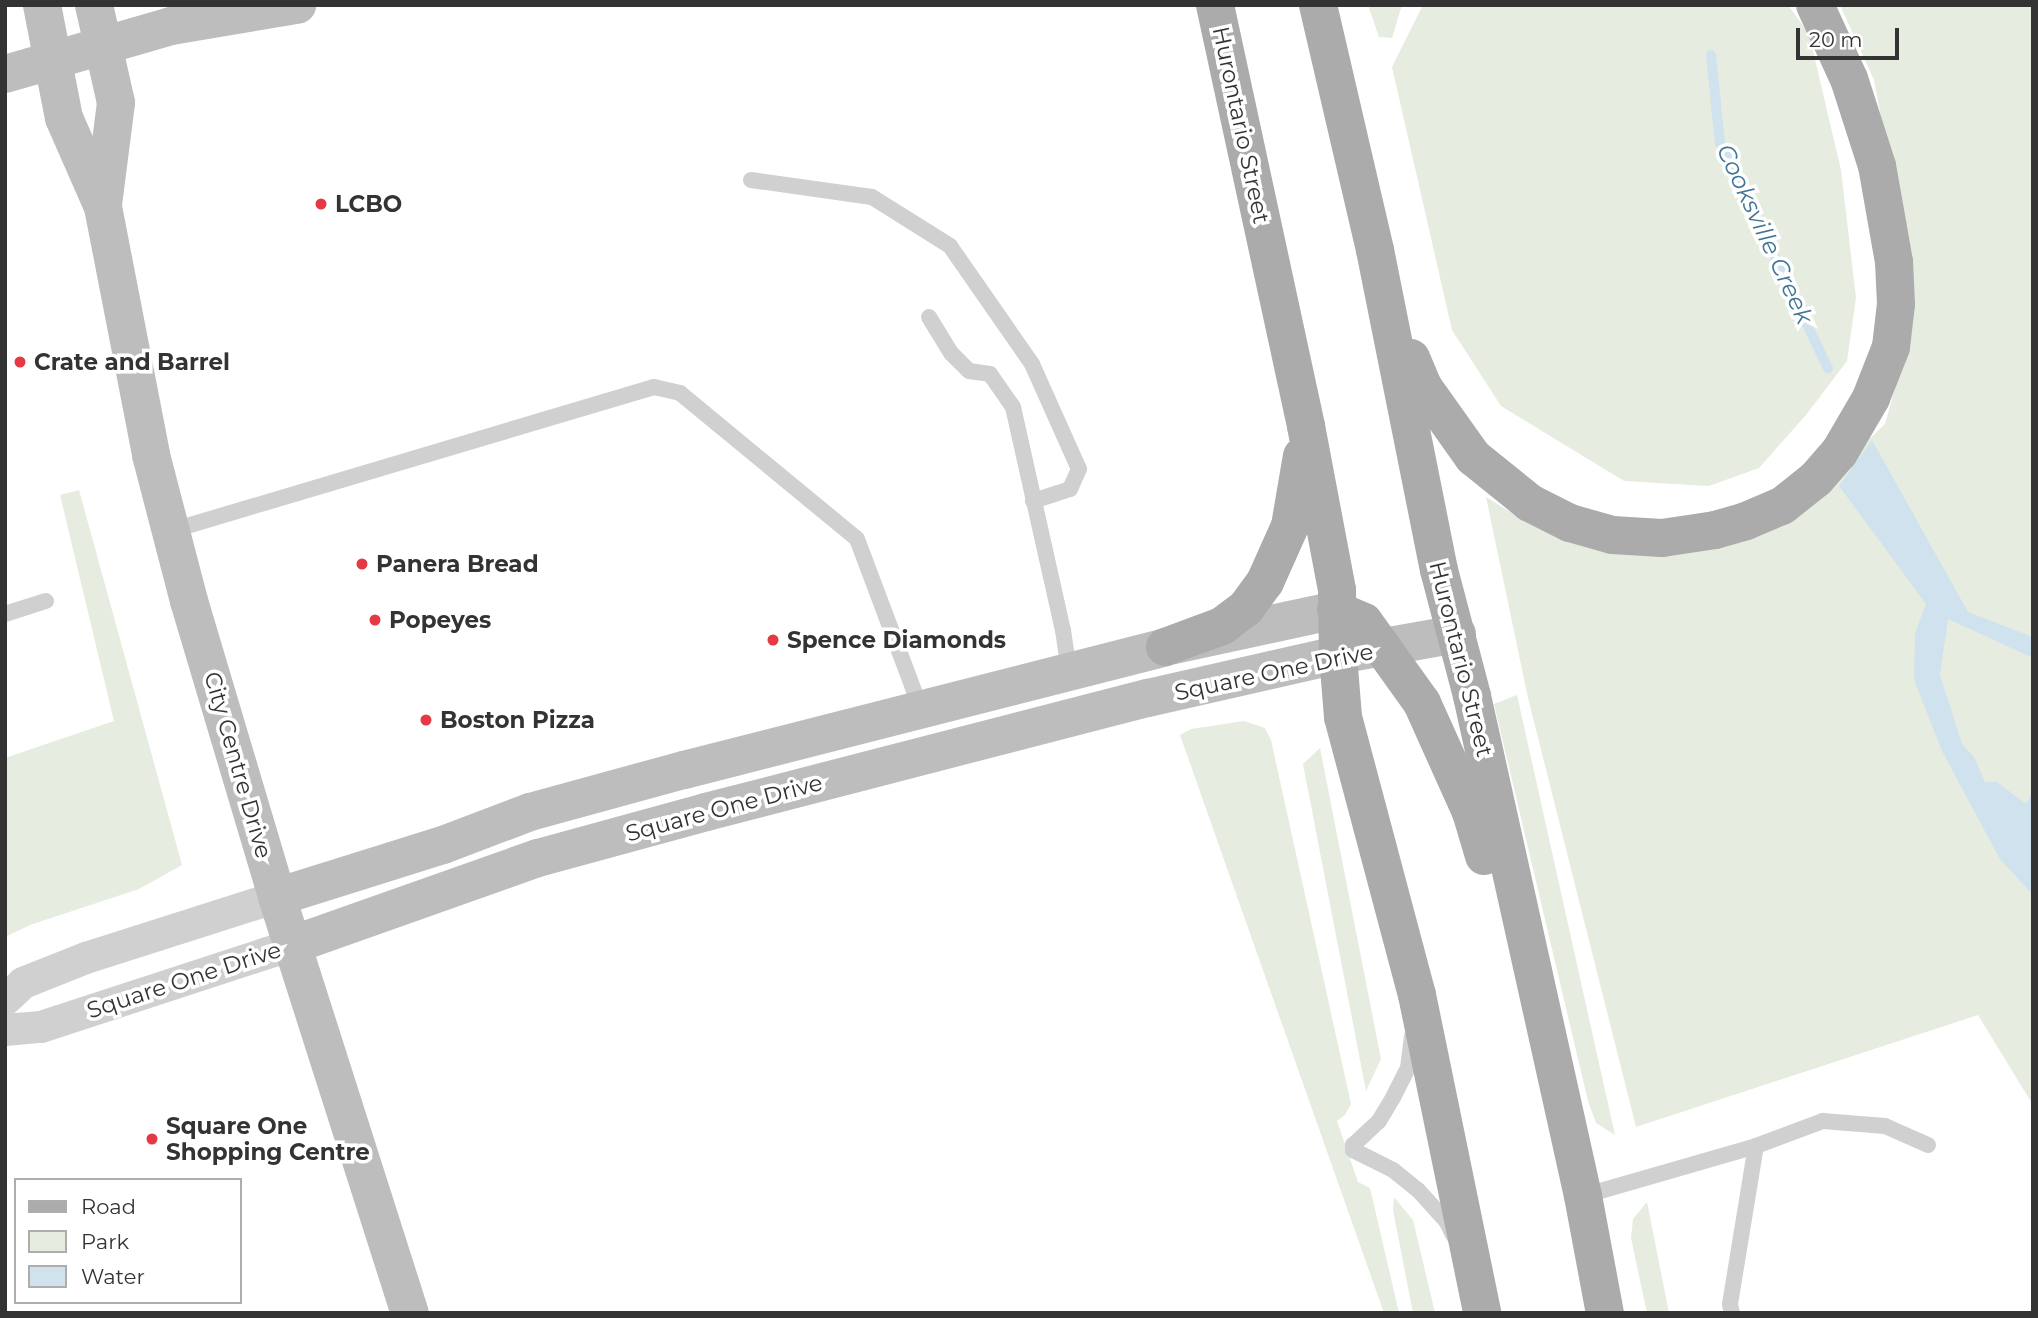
<!DOCTYPE html>
<style>
body{margin:0}
#map{position:relative;width:2038px;height:1318px;overflow:hidden;background:#fff;font-family:Montserrat,sans-serif}
div>[style]{position:absolute}
.green>*{inset:0;background:#e6ecdf}
.water>*{inset:0;background:#cfe2ee}
.stream>*{height:10px;margin:-5px;padding:0 5px;transform-origin:5px;border-radius:5px;background:#cfe2ee}
.lane>*{height:16px;margin:-8px;padding:0 8px;transform-origin:8px;border-radius:8px;background:#d0d0d0}
.street>*{height:32px;margin:-16px;padding:0 16px;transform-origin:16px;border-radius:16px;background:#d0d0d0}
.secondary>*{height:38px;margin:-19px;padding:0 19px;transform-origin:19px;border-radius:19px;background:#bdbdbd}
.primary>*{height:38px;margin:-19px;padding:0 19px;transform-origin:19px;border-radius:19px;background:#ababab}
.dots>*{width:19px;height:19px;translate:-50% -50%;box-sizing:border-box;border:4px solid #fff;border-radius:50%}
span{translate:-50% -50%;white-space:nowrap;text-align:center;line-height:1.15;-webkit-text-stroke:7px #fff;paint-order:stroke}
.street-label{font-size:23px;color:#333}
.poi-label{font-size:23px;color:#333;font-weight:700}
.left{translate:0 -50%;text-align:left}
.water-label{font-size:24px;color:#3f7597;font-style:italic}
.frame{position:absolute;inset:0;border:7px solid #333;pointer-events:none}
.legend{position:absolute;left:14px;top:1178px;width:228px;height:126px;box-sizing:border-box;background:#fff;border:2px solid #adadad;margin:0;padding:9px 12px;list-style:none;font-size:21px;color:#333}
.legend li{display:flex;align-items:center;gap:14px;height:35px}
.legend b{width:35px;border:2px solid #adadad}
.scale{position:absolute;left:1796px;top:28px;width:103px;height:32px;box-sizing:border-box;border:4px solid #333;border-top:0;padding-left:9px;font-size:21px;line-height:24px;white-space:nowrap;color:#333;-webkit-text-stroke:5px #fff;paint-order:stroke}
</style>
<div id="map">
<div class="green">
<i style="clip-path:polygon(1368px 5px,1402px 5px,1392px 38px,1379px 37px)"></i>
<i style="clip-path:polygon(1423px 5px,1788px 5px,1809px 34px,1841px 170px,1856px 298px,1847px 361px,1806px 415px,1759px 468px,1709px 486px,1624px 481px,1501px 406px,1452px 330px,1392px 67px)"></i>
<i style="clip-path:polygon(1840px 5px,2033px 5px,2033px 1105px,1978px 1015px,1636px 1127px,1528px 698px,1486px 497px,1520px 518px,1784px 520px,1885px 424px,1905px 353px,1911px 277px,1874px 80px)"></i>
<i style="clip-path:polygon(79px 490px,182px 865px,139px 889px,30px 925px,5px 937px,5px 758px,114px 721px,60px 495px)"></i>
<i style="clip-path:polygon(1517px 695px,1615px 1135px,1596px 1123px,1588px 1101px,1494px 704px)"></i>
<i style="clip-path:polygon(1244px 721px,1265px 728px,1271px 740px,1351px 1104px,1345px 1115px,1337px 1121px,1358px 1182px,1370px 1188px,1399px 1313px,1384px 1313px,1180px 735px,1191px 729px)"></i>
<i style="clip-path:polygon(1320px 748px,1381px 1059px,1366px 1091px,1303px 764px)"></i>
<i style="clip-path:polygon(1394px 1197px,1413px 1220px,1435px 1313px,1413px 1313px,1393px 1210px)"></i>
<i style="clip-path:polygon(1647px 1202px,1669px 1313px,1647px 1313px,1631px 1238px,1633px 1219px)"></i>
</div>
<div class="water">
<i style="clip-path:polygon(1872px 440px,1968px 612px,2033px 637px,2033px 658px,1948px 619px,1940px 675px,1962px 744px,1974px 757px,1985px 782px,1997px 782px,2026px 804px,2033px 792px,2033px 895px,2000px 859px,1980px 822px,1942px 751px,1914px 680px,1915px 633px,1926px 604px,1839px 486px)"></i>
</div>
<div class="stream">
<i style="left:1711px;top:55px;width:88px;rotate:84.2deg"></i>
<i style="left:1720px;top:143px;width:250px;rotate:64.4deg"></i>
</div>
<div class="lane">
<i style="left:751px;top:180px;width:122px;rotate:8deg"></i>
<i style="left:872px;top:197px;width:92px;rotate:32.1deg"></i>
<i style="left:950px;top:246px;width:144px;rotate:55.2deg"></i>
<i style="left:1032px;top:364px;width:115px;rotate:65.9deg"></i>
<i style="left:1079px;top:469px;width:22px;rotate:114deg"></i>
<i style="left:1070px;top:489px;width:39px;rotate:162deg"></i>
<i style="left:929px;top:317px;width:42px;rotate:58.6deg"></i>
<i style="left:951px;top:353px;width:25px;rotate:45deg"></i>
<i style="left:969px;top:371px;width:21px;rotate:8deg"></i>
<i style="left:990px;top:374px;width:40px;rotate:55.1deg"></i>
<i style="left:1013px;top:407px;width:229px;rotate:77.4deg"></i>
<i style="left:1063px;top:630px;width:41px;rotate:81.7deg"></i>
<i style="left:170px;top:531px;width:505px;rotate:-16.57deg"></i>
<i style="left:654px;top:387px;width:27px;rotate:13deg"></i>
<i style="left:680px;top:393px;width:229px;rotate:39.5deg"></i>
<i style="left:857px;top:539px;width:182px;rotate:69.4deg"></i>
<i style="left:5px;top:614px;width:43px;rotate:-17.6deg"></i>
<i style="left:1412px;top:1036px;width:32px;rotate:97deg"></i>
<i style="left:1408px;top:1068px;width:31px;rotate:117deg"></i>
<i style="left:1394px;top:1096px;width:29px;rotate:121deg"></i>
<i style="left:1379px;top:1121px;width:35px;rotate:137deg"></i>
<i style="left:1353px;top:1145px;width:5px;rotate:90deg"></i>
<i style="left:1353px;top:1150px;width:45px;rotate:26.6deg"></i>
<i style="left:1393px;top:1170px;width:32px;rotate:39deg"></i>
<i style="left:1418px;top:1190px;width:43px;rotate:47.8deg"></i>
<i style="left:1447px;top:1222px;width:14px;rotate:65deg"></i>
<i style="left:1583px;top:1196px;width:180px;rotate:-16.1deg"></i>
<i style="left:1756px;top:1146px;width:72px;rotate:-20.5deg"></i>
<i style="left:1823px;top:1121px;width:62px;rotate:4.6deg"></i>
<i style="left:1885px;top:1126px;width:47px;rotate:23.8deg"></i>
<i style="left:1732px;top:1313px;width:9px;rotate:-103deg"></i>
<i style="left:1730px;top:1304px;width:160px;rotate:-80.7deg"></i>
</div>
<div class="street">
<i style="left:5px;top:1000px;width:25px;rotate:-43deg"></i>
<i style="left:23px;top:983px;width:68px;rotate:-21.6deg"></i>
<i style="left:86px;top:958px;width:201px;rotate:-17.7deg"></i>
<i style="left:5px;top:1030px;width:36px;rotate:-5deg"></i>
<i style="left:41px;top:1027px;width:264px;rotate:-18.1deg"></i>
</div>
<div class="secondary">
<i style="left:42px;top:5px;width:115px;rotate:79deg"></i>
<i style="left:64px;top:118px;width:97px;rotate:66.3deg"></i>
<i style="left:103px;top:207px;width:253px;rotate:79deg"></i>
<i style="left:151px;top:455px;width:151px;rotate:75.4deg"></i>
<i style="left:189px;top:601px;width:309px;rotate:73.4deg"></i>
<i style="left:277px;top:897px;width:437px;rotate:72.3deg"></i>
<i style="left:94px;top:5px;width:100px;rotate:77.3deg"></i>
<i style="left:116px;top:103px;width:103px;rotate:97.3deg"></i>
<i style="left:5px;top:74px;width:173px;rotate:-16.1deg"></i>
<i style="left:171px;top:26px;width:128px;rotate:-9.5deg"></i>
<i style="left:277px;top:897px;width:174px;rotate:-17.4deg"></i>
<i style="left:443px;top:845px;width:93px;rotate:-20.8deg"></i>
<i style="left:530px;top:812px;width:160px;rotate:-15.3deg"></i>
<i style="left:684px;top:770px;width:496px;rotate:-14.3deg"></i>
<i style="left:1165px;top:647px;width:175px;rotate:-12.2deg"></i>
<i style="left:292px;top:945px;width:261px;rotate:-19.5deg"></i>
<i style="left:538px;top:858px;width:174px;rotate:-15.3deg"></i>
<i style="left:706px;top:812px;width:456px;rotate:-14.5deg"></i>
<i style="left:1148px;top:698px;width:195px;rotate:-12.8deg"></i>
<i style="left:1338px;top:655px;width:121px;rotate:-10deg"></i>
</div>
<div class="primary">
<i style="left:1215px;top:5px;width:431px;rotate:77.8deg"></i>
<i style="left:1306px;top:426px;width:167px;rotate:79.3deg"></i>
<i style="left:1337px;top:590px;width:65px;rotate:89.1deg"></i>
<i style="left:1338px;top:655px;width:62px;rotate:85.4deg"></i>
<i style="left:1343px;top:717px;width:288px;rotate:75.1deg"></i>
<i style="left:1417px;top:995px;width:325px;rotate:78.4deg"></i>
<i style="left:1318px;top:5px;width:252px;rotate:76.9deg"></i>
<i style="left:1375px;top:250px;width:326px;rotate:78.7deg"></i>
<i style="left:1439px;top:570px;width:130px;rotate:75.3deg"></i>
<i style="left:1472px;top:696px;width:512px;rotate:77.48deg"></i>
<i style="left:1583px;top:1196px;width:119px;rotate:79.4deg"></i>
<i style="left:1411px;top:358px;width:33px;rotate:67deg"></i>
<i style="left:1424px;top:388px;width:85px;rotate:54.6deg"></i>
<i style="left:1473px;top:457px;width:73px;rotate:38.9deg"></i>
<i style="left:1530px;top:503px;width:45px;rotate:26.6deg"></i>
<i style="left:1570px;top:523px;width:44px;rotate:15.9deg"></i>
<i style="left:1612px;top:535px;width:50px;rotate:3.4deg"></i>
<i style="left:1662px;top:538px;width:54px;rotate:-8.6deg"></i>
<i style="left:1715px;top:530px;width:32px;rotate:-16deg"></i>
<i style="left:1746px;top:521px;width:39px;rotate:-23deg"></i>
<i style="left:1782px;top:506px;width:43px;rotate:-38.5deg"></i>
<i style="left:1816px;top:479px;width:35px;rotate:-49deg"></i>
<i style="left:1839px;top:453px;width:64px;rotate:-59.8deg"></i>
<i style="left:1871px;top:398px;width:55px;rotate:-68.6deg"></i>
<i style="left:1891px;top:347px;width:43px;rotate:-83.4deg"></i>
<i style="left:1896px;top:304px;width:42px;rotate:-92.7deg"></i>
<i style="left:1894px;top:262px;width:97px;rotate:-100deg"></i>
<i style="left:1877px;top:166px;width:91px;rotate:-107.8deg"></i>
<i style="left:1849px;top:79px;width:81px;rotate:-114.7deg"></i>
<i style="left:1336px;top:610px;width:30px;rotate:23deg"></i>
<i style="left:1364px;top:622px;width:100px;rotate:54.4deg"></i>
<i style="left:1422px;top:703px;width:120px;rotate:65.8deg"></i>
<i style="left:1471px;top:812px;width:46px;rotate:73.5deg"></i>
<i style="left:1165px;top:647px;width:61px;rotate:-20.2deg"></i>
<i style="left:1222px;top:626px;width:30px;rotate:-37deg"></i>
<i style="left:1246px;top:608px;width:32px;rotate:-54deg"></i>
<i style="left:1265px;top:582px;width:61px;rotate:-65.9deg"></i>
<i style="left:1290px;top:526px;width:71px;rotate:-80.3deg"></i>
</div>
<div class="dots">
<i style="left:321px;top:204px;background:#e63946"></i>
<i style="left:20px;top:362px;background:#e63946"></i>
<i style="left:362px;top:564px;background:#e63946"></i>
<i style="left:375px;top:620px;background:#e63946"></i>
<i style="left:773px;top:640px;background:#e63946"></i>
<i style="left:426px;top:720px;background:#e63946"></i>
<i style="left:152px;top:1139px;background:#e63946"></i>
</div>
<div class="street-label">
<span style="left:1241px;top:125px;rotate:78deg">Hurontario Street</span>
<span style="left:1461px;top:659px;rotate:76deg">Hurontario Street</span>
<span style="left:1274px;top:672px;rotate:-12deg">Square One Drive</span>
<span style="left:238px;top:765px;rotate:74deg">City Centre Drive</span>
<span style="left:724px;top:808px;rotate:-15deg">Square One Drive</span>
<span style="left:184px;top:980px;rotate:-18deg">Square One Drive</span>
</div>
<div class="poi-label">
<span class="left" style="left:335px;top:204px">LCBO</span>
<span class="left" style="left:34px;top:362px">Crate and Barrel</span>
<span class="left" style="left:376px;top:564px">Panera Bread</span>
<span class="left" style="left:389px;top:620px">Popeyes</span>
<span class="left" style="left:787px;top:640px">Spence Diamonds</span>
<span class="left" style="left:440px;top:720px">Boston Pizza</span>
<span class="left" style="left:166px;top:1139px">Square One<br>Shopping Centre</span>
</div>
<div class="water-label">
<span style="left:1765px;top:234px;rotate:65deg">Cooksville Creek</span>
</div>
<div class="frame"></div>
<ul class="legend">
<li><b style="height:9px;background:#ababab"></b>Road</li>
<li><b style="height:19px;background:#e6ecdf"></b>Park</li>
<li><b style="height:19px;background:#cfe2ee"></b>Water</li>
</ul>
<div class="scale">20 m</div>
</div>
